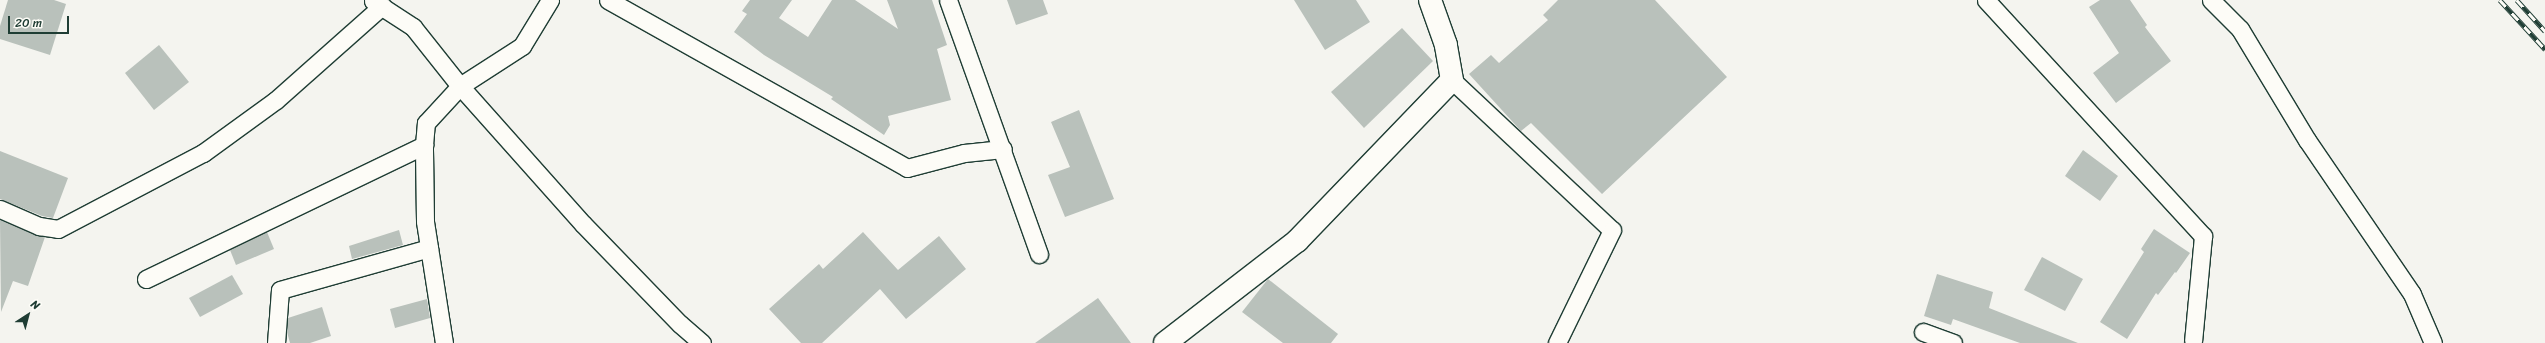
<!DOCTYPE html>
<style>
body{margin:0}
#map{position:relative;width:2545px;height:343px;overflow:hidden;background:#f4f4ef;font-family:Sriracha,sans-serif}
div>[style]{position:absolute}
.building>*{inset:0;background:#b9c1bb}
.roads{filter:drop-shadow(1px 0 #1f3d34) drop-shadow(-1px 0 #1f3d34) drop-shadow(0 1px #1f3d34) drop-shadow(0 -1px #1f3d34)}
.street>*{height:17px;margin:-8.5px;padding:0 8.5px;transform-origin:8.5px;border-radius:8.5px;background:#fdfcf7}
.secondary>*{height:22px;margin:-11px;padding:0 11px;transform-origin:11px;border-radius:11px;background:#fdfcf7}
.rail>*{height:4.5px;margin-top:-2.25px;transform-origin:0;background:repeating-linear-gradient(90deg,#fdfcf7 0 9px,#1f3d34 0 18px);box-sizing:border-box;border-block:1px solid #1f3d34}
span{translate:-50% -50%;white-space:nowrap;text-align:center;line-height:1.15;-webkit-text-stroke:4px #fdfcf7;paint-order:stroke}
.north{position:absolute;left:8px;top:295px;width:40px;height:40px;-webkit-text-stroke:3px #fdfcf7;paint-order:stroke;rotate:36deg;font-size:11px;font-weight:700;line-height:16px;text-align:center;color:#1f3d34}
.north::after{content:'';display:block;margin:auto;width:14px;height:18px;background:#1f3d34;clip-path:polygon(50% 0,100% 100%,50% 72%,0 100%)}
.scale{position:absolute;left:8px;top:16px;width:61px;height:18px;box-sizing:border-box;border:2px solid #1f3d34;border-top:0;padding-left:5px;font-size:12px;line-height:14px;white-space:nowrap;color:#1f3d34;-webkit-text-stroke:3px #fdfcf7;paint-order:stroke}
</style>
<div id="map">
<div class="building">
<i style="clip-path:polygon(8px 0,54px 0,66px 4px,50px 55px,0 39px,0 26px)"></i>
<i style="clip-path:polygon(750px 0,792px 0,779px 18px,808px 37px,832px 0,855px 0,898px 29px,887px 0,932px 0,947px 45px,937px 49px,951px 100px,888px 116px,890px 125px,884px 135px,831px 99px,833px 97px,764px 55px,734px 32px,747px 14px,742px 11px)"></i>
<i style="clip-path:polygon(1007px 0,1043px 0,1048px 14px,1016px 25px)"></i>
<i style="clip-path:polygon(1294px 0,1356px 0,1370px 22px,1325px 50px)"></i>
<i style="clip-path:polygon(1558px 0,1655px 0,1727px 77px,1602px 194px,1531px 123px,1521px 131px,1469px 74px,1491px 55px,1499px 63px,1548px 20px,1543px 15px)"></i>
<i style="clip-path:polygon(2100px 0,2130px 0,2147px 25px,2145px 27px,2171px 61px,2116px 103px,2093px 73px,2119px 53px,2089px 7px)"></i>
<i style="clip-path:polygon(1402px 28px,1433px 61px,1364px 128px,1331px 92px)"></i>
<i style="clip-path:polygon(159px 45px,189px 82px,154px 110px,125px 73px)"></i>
<i style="clip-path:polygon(1079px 110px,1114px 199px,1065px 217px,1048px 175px,1070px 167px,1051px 122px)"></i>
<i style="clip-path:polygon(2083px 150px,2118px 176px,2100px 201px,2065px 176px)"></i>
<i style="clip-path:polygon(0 151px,68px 178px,53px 218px,42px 216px,0 199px)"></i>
<i style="clip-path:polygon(0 220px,35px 235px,45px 237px,28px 286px,13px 281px,1px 312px)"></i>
<i style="clip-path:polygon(2154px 229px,2190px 253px,2176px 273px,2175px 272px,2158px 295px,2156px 293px,2127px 339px,2100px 322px,2144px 252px,2141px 249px)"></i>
<i style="clip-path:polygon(399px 230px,403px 245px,352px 259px,349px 246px)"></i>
<i style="clip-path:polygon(267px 232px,274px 249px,236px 265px,230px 250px)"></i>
<i style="clip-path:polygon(863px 232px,898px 270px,939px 236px,966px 269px,906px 319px,880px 289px,822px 343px,801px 343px,769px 309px,819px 264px,823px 269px)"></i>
<i style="clip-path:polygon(2042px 257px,2083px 279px,2065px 311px,2024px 290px)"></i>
<i style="clip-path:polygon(1937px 274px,1993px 292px,1989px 308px,2078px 343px,2020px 343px,1953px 319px,1951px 325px,1924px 316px)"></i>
<i style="clip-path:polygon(232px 275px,243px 294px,200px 317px,189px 298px)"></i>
<i style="clip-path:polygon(1268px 279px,1338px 334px,1331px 343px,1283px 343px,1242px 312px)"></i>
<i style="clip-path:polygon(1098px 298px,1131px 343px,1035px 343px)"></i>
<i style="clip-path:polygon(427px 299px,430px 318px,395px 328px,390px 309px)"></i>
<i style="clip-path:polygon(322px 307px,331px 336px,310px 343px,290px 343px,287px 332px,288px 318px)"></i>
</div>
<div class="roads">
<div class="street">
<i style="left:608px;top:0;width:343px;rotate:29.3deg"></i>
<i style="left:907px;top:168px;width:59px;rotate:-14.7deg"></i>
<i style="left:964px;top:153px;width:39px;rotate:-6deg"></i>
<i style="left:948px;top:0;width:270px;rotate:70.3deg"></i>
<i style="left:1986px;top:0;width:321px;rotate:47.4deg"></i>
<i style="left:2203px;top:236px;width:105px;rotate:95.4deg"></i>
<i style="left:2211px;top:0;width:41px;rotate:45deg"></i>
<i style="left:2240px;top:29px;width:130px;rotate:58.9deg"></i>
<i style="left:2307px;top:140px;width:186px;rotate:55.7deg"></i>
<i style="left:2412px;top:294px;width:53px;rotate:66.8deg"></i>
<i style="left:373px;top:1px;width:48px;rotate:33deg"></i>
<i style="left:413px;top:27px;width:75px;rotate:51.5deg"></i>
<i style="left:460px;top:86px;width:74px;rotate:-32.8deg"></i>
<i style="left:522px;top:46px;width:54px;rotate:-58.7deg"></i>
<i style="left:1452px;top:80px;width:219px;rotate:43.2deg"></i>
<i style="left:1612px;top:230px;width:126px;rotate:116deg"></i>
<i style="left:0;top:209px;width:43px;rotate:23.6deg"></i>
<i style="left:39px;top:226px;width:19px;rotate:9deg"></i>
<i style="left:58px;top:229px;width:164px;rotate:-27.7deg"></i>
<i style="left:203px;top:153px;width:90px;rotate:-36deg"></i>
<i style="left:276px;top:100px;width:142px;rotate:-41.6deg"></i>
<i style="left:146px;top:279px;width:309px;rotate:-25.7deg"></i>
<i style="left:1923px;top:332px;width:32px;rotate:20deg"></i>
<i style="left:276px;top:343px;width:53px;rotate:-85.7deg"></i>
<i style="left:280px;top:290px;width:155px;rotate:-15.7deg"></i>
<i style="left:444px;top:343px;width:123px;rotate:-98.9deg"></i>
<i style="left:425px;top:221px;width:76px;rotate:-90.8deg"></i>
<i style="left:424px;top:145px;width:22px;rotate:-85deg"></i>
<i style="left:426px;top:123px;width:50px;rotate:-47.4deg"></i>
<i style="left:460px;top:86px;width:185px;rotate:48.3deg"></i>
<i style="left:583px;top:224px;width:139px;rotate:45.9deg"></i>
<i style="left:680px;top:324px;width:29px;rotate:41deg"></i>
</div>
<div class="secondary">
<i style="left:1165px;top:343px;width:167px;rotate:-37.7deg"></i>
<i style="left:1297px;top:241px;width:223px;rotate:-46.1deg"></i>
<i style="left:1452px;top:80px;width:36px;rotate:-100deg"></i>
<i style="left:1446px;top:45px;width:48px;rotate:-109.6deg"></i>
</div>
</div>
<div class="rail">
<i style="left:2500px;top:0;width:67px;rotate:47.4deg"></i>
<i style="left:2517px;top:0;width:42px;rotate:47.9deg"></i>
</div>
<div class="north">N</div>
<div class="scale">20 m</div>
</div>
